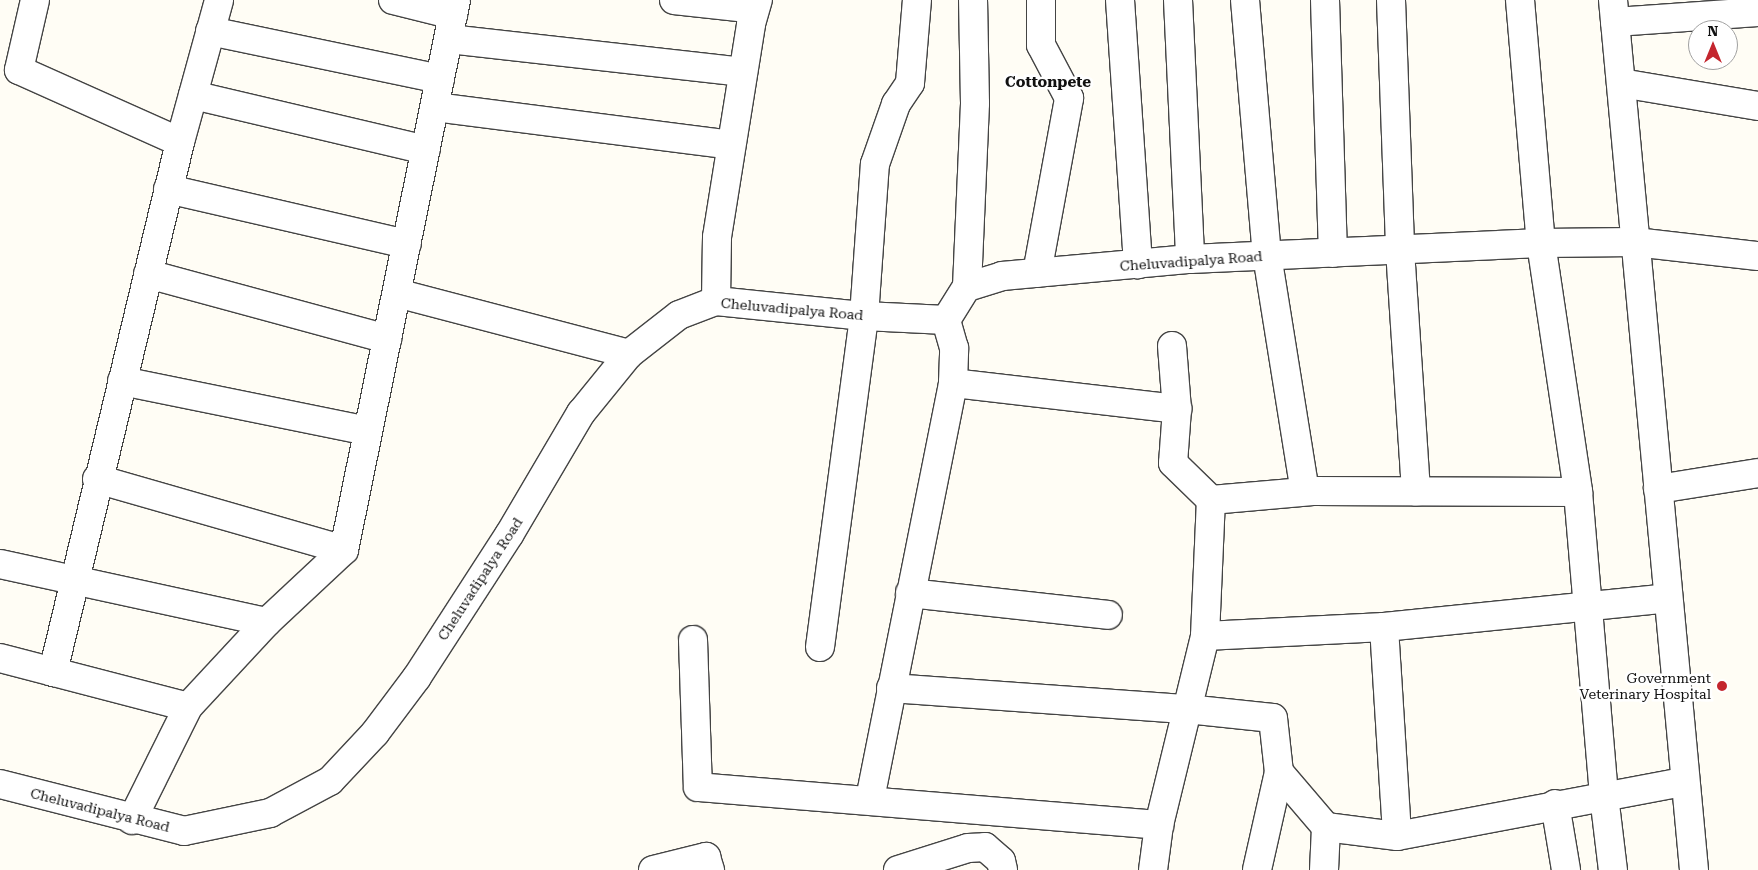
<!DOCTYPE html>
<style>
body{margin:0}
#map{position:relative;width:1758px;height:870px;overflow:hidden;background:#fffdf5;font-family:"Roboto Serif",serif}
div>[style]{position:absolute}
.roads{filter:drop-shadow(1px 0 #444) drop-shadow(-1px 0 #444) drop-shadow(0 1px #444) drop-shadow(0 -1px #444)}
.minor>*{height:28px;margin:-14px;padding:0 14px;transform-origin:14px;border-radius:14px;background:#fff}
.dots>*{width:14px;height:14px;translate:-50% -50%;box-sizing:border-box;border:2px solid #fff;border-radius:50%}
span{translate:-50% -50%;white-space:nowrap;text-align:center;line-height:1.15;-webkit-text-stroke:5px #fff;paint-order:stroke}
.street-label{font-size:14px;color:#111}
.poi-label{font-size:14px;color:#111}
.right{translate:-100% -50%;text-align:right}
.neighbourhood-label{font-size:15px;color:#111;font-weight:700}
.north{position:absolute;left:1688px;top:20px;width:50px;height:50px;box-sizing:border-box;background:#fff;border:1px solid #a0a0a0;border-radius:50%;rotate:0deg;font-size:14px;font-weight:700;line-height:20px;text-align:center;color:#111}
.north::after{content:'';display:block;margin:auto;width:18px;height:22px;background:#c4262e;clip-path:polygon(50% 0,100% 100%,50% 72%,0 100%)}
</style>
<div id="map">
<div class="roads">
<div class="minor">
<i style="left:35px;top:0;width:72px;rotate:102.9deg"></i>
<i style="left:19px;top:70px;width:176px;rotate:24.1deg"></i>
<i style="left:180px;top:142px;width:147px;rotate:-74.6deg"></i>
<i style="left:393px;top:0;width:62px;rotate:14deg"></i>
<i style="left:674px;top:0;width:81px;rotate:6.3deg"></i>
<i style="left:1120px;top:0;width:265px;rotate:86.1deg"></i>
<i style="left:1178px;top:0;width:259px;rotate:87.3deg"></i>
<i style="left:1245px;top:0;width:256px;rotate:85.1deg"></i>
<i style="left:1267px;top:255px;width:239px;rotate:80.9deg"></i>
<i style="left:1325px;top:0;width:253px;rotate:88.2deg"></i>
<i style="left:1391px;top:0;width:250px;rotate:87.9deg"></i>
<i style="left:1400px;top:250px;width:242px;rotate:86.2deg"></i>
<i style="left:1520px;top:0;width:244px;rotate:85.1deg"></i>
<i style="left:1541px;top:243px;width:252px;rotate:81.5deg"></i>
<i style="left:1578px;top:492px;width:305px;rotate:85.1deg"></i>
<i style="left:1604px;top:796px;width:75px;rotate:83.1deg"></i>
<i style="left:1613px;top:0;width:874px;rotate:84.68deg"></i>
<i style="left:1615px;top:22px;width:143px;rotate:-4deg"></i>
<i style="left:210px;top:31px;width:235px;rotate:11.8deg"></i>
<i style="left:449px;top:39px;width:296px;rotate:6.4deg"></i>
<i style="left:1621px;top:83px;width:139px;rotate:9.5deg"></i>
<i style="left:193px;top:95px;width:239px;rotate:13.3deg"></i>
<i style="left:435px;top:107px;width:297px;rotate:7.3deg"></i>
<i style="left:168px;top:189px;width:245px;rotate:13deg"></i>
<i style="left:1037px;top:273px;width:178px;rotate:-79.6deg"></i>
<i style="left:1069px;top:98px;width:60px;rotate:-117.8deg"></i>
<i style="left:1041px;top:45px;width:45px;rotate:-90deg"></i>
<i style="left:148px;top:274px;width:248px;rotate:15.2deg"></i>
<i style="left:967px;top:287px;width:184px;rotate:-87.5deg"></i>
<i style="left:975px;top:103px;width:103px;rotate:-91.1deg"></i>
<i style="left:397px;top:293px;width:240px;rotate:14.7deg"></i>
<i style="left:716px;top:301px;width:64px;rotate:-89.1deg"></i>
<i style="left:717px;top:237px;width:216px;rotate:-80.9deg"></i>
<i style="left:751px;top:24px;width:25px;rotate:-74deg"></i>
<i style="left:1172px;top:346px;width:63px;rotate:85.5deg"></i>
<i style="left:1177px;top:409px;width:54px;rotate:94.2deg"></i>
<i style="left:1173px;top:463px;width:53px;rotate:44.2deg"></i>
<i style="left:1211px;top:500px;width:102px;rotate:-5deg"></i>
<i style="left:1313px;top:491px;width:265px;rotate:0.2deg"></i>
<i style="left:122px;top:381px;width:251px;rotate:11.5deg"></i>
<i style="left:953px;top:383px;width:226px;rotate:6.6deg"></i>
<i style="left:97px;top:479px;width:257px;rotate:16deg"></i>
<i style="left:1658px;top:489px;width:101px;rotate:-9.1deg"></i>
<i style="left:0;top:564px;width:273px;rotate:12.3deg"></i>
<i style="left:910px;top:593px;width:199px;rotate:6.3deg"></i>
<i style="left:1384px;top:627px;width:285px;rotate:-5.8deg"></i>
<i style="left:1205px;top:636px;width:179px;rotate:-2.9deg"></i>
<i style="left:1384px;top:627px;width:209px;rotate:86.4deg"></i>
<i style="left:693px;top:640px;width:147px;rotate:88.1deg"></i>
<i style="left:698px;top:787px;width:463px;rotate:4.7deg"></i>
<i style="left:820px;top:647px;width:334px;rotate:-82.4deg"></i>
<i style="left:864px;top:316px;width:152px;rotate:-85.9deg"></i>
<i style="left:875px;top:164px;width:64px;rotate:-70.7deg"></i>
<i style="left:896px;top:104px;width:25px;rotate:-56deg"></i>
<i style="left:910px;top:83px;width:83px;rotate:-85.2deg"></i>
<i style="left:0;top:658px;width:194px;rotate:14.6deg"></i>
<i style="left:53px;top:672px;width:545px;rotate:-76.52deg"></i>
<i style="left:891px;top:688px;width:297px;rotate:4.1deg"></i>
<i style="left:1187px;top:709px;width:86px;rotate:6deg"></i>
<i style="left:1273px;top:718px;width:54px;rotate:83.7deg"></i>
<i style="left:1279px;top:772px;width:100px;rotate:102.7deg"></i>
<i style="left:1279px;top:772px;width:72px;rotate:49.5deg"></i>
<i style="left:1326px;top:827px;width:72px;rotate:7.2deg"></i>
<i style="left:1397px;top:836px;width:292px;rotate:-10.7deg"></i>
<i style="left:0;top:784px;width:190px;rotate:14.3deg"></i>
<i style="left:184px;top:831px;width:88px;rotate:-11.8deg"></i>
<i style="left:270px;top:813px;width:68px;rotate:-28.1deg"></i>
<i style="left:330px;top:781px;width:66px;rotate:-46.8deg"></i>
<i style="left:375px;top:733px;width:70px;rotate:-53.1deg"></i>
<i style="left:417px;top:677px;width:169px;rotate:-57.1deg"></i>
<i style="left:509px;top:535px;width:142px;rotate:-59.5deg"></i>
<i style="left:581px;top:413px;width:76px;rotate:-50.9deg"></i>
<i style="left:629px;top:354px;width:63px;rotate:-38deg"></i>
<i style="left:679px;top:315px;width:40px;rotate:-21deg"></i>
<i style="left:716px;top:301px;width:149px;rotate:5.8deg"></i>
<i style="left:864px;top:316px;width:82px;rotate:2.8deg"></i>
<i style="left:946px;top:320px;width:39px;rotate:-58deg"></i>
<i style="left:967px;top:287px;width:37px;rotate:-17deg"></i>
<i style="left:1002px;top:276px;width:189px;rotate:-5.2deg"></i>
<i style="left:1190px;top:259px;width:351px;rotate:-2.6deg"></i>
<i style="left:1541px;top:243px;width:94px;rotate:-0.6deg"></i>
<i style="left:1635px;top:242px;width:124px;rotate:6.5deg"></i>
<i style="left:870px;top:799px;width:424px;rotate:-78.7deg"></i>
<i style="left:953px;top:383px;width:35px;rotate:-88deg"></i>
<i style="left:954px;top:348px;width:29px;rotate:-106deg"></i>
<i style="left:1555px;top:804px;width:67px;rotate:80.5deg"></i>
<i style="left:132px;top:820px;width:126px;rotate:-63.6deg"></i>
<i style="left:188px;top:707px;width:116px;rotate:-47.1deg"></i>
<i style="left:267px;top:622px;width:105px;rotate:-43.1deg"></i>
<i style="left:344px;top:550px;width:561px;rotate:-78.49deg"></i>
<i style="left:653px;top:870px;width:55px;rotate:-13.8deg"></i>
<i style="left:706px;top:857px;width:14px;rotate:73deg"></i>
<i style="left:898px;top:870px;width:73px;rotate:-17.4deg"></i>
<i style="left:968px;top:848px;width:17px;rotate:-3deg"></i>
<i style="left:985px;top:847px;width:21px;rotate:41deg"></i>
<i style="left:1001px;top:861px;width:9px;rotate:77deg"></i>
<i style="left:1153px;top:870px;width:45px;rotate:-82.4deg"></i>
<i style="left:1159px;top:825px;width:195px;rotate:-76.3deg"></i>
<i style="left:1205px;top:636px;width:136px;rotate:-87.5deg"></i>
<i style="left:1324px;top:870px;width:43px;rotate:-87.3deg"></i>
</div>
</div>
<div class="dots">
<i style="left:1722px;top:686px;background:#c4262e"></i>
</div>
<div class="street-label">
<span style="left:1191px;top:261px;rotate:-4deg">Cheluvadipalya Road</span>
<span style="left:792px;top:309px;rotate:5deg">Cheluvadipalya Road</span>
<span style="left:480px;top:579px;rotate:-57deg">Cheluvadipalya Road</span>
<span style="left:100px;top:810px;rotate:14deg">Cheluvadipalya Road</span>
</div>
<div class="poi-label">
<span class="right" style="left:1711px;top:686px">Government<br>Veterinary Hospital</span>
</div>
<div class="neighbourhood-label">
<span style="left:1048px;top:83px">Cottonpete</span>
</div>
<div class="north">N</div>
</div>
